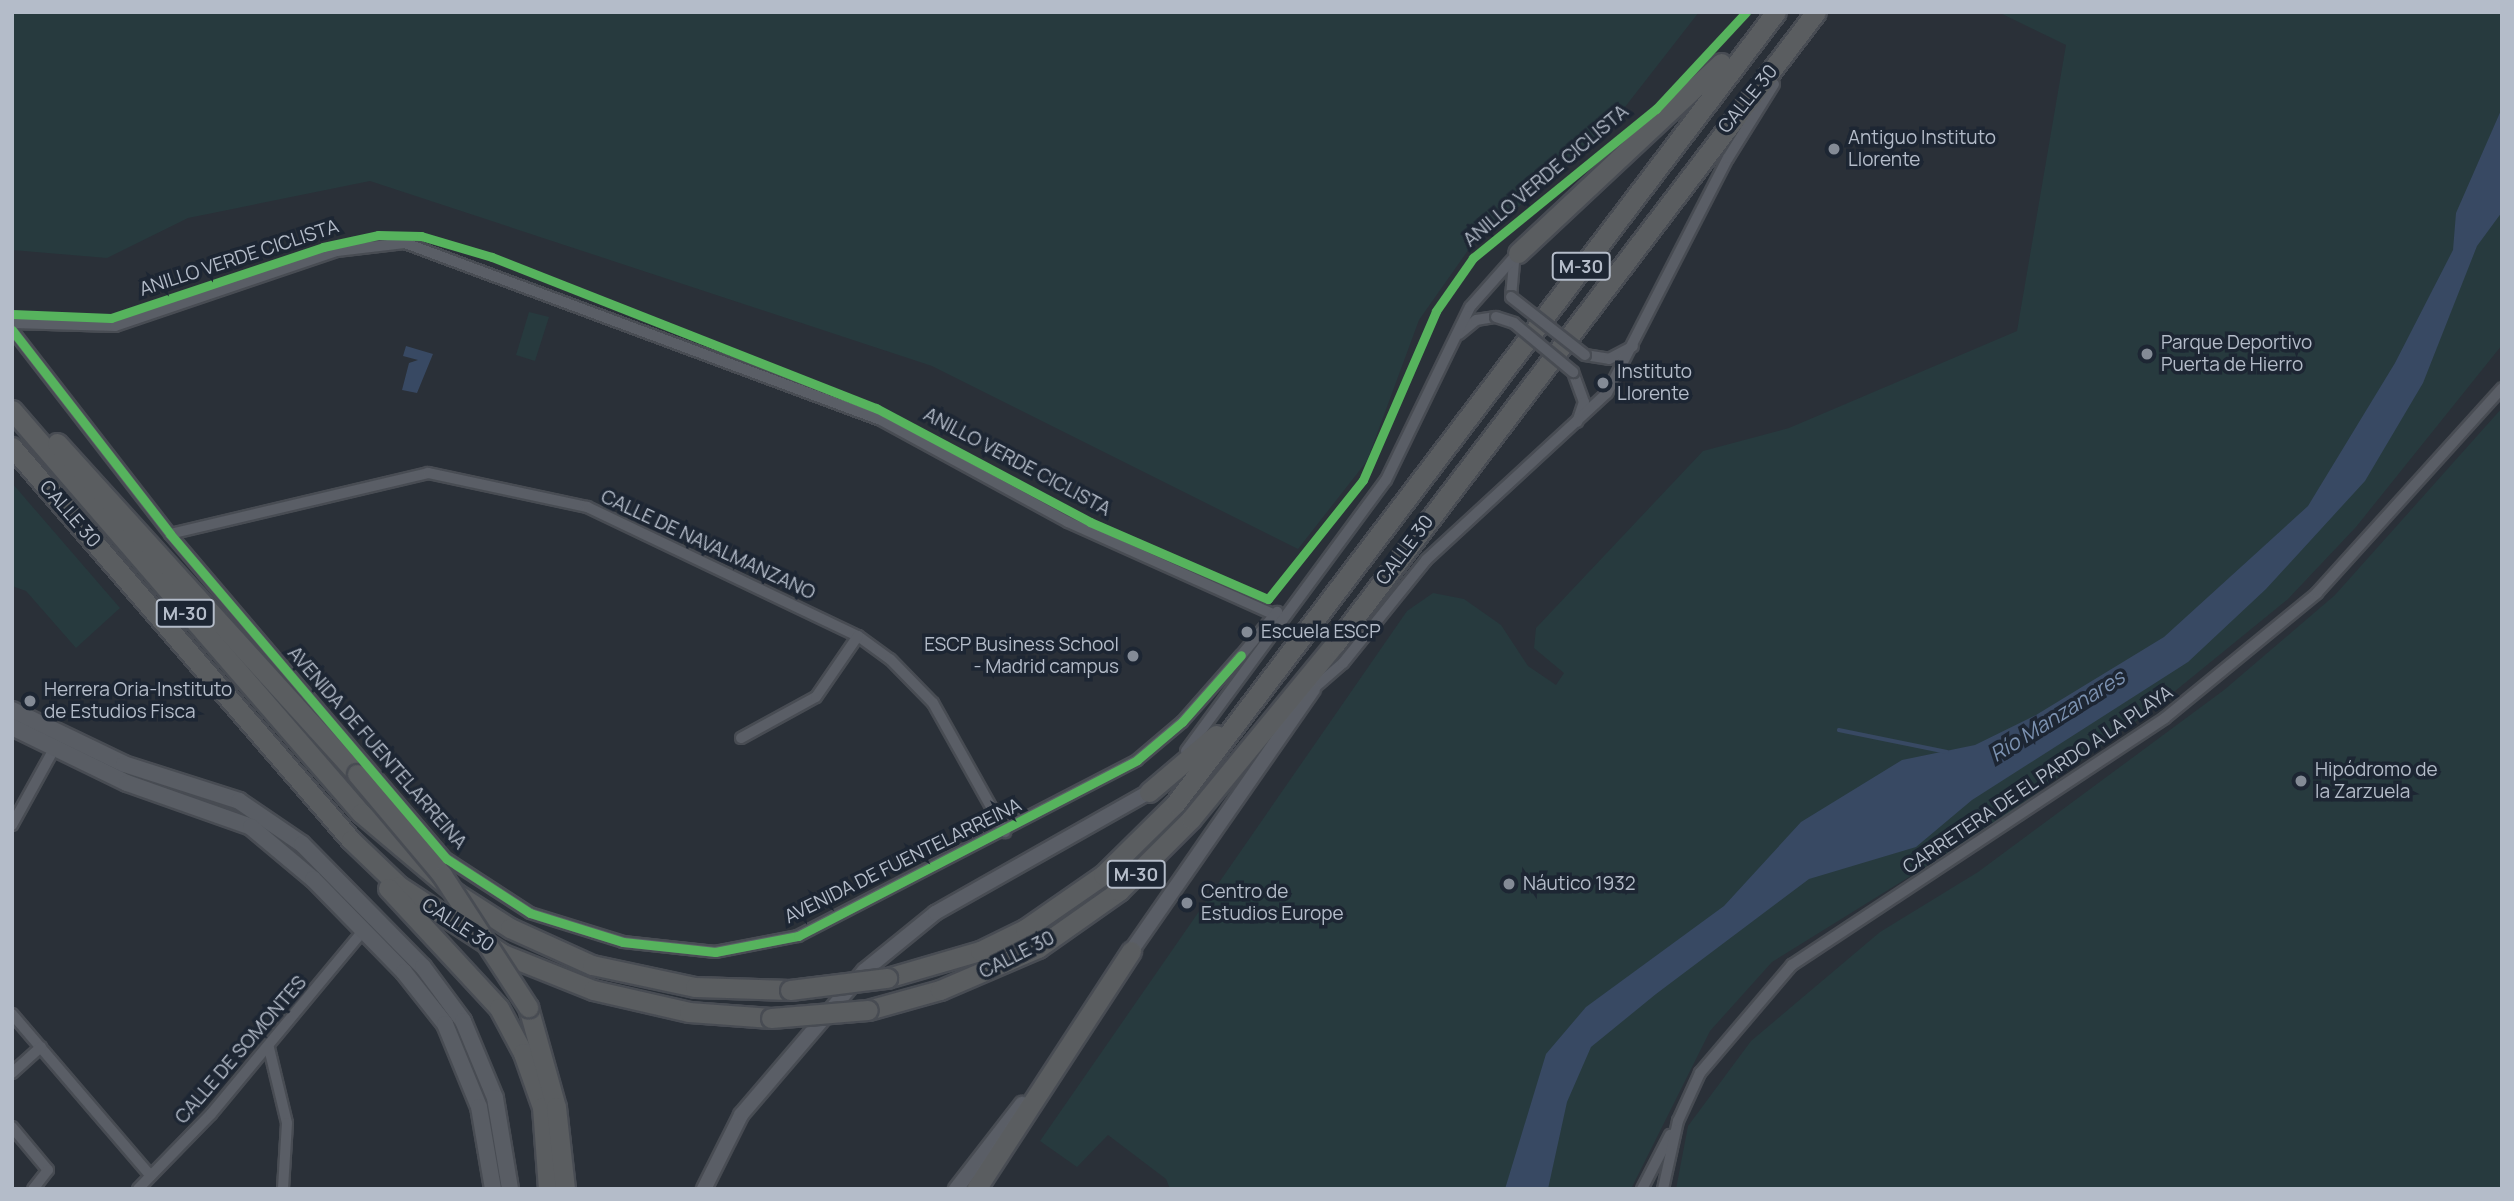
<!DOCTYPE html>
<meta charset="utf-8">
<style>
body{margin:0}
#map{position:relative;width:2514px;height:1201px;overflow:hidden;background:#2a3038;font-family:Manrope,sans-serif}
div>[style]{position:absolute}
.green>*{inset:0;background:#273a3e}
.water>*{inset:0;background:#384963}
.stream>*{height:3.5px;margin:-1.75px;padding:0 1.75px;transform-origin:1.75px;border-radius:1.75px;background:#384963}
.roads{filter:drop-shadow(2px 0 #484c53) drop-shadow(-2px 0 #484c53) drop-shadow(0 2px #484c53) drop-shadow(0 -2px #484c53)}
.minor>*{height:10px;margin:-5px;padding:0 5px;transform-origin:5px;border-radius:5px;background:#5a5e66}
.tertiary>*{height:14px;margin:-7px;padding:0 7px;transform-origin:7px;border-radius:7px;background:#5a5e66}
.secondary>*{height:16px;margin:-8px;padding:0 8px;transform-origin:8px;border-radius:8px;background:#595d64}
.motorway>*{height:19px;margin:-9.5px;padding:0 9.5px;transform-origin:9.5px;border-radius:9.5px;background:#5a5d60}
.bridges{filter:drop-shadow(2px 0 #484c53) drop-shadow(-2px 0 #484c53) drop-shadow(0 2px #484c53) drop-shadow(0 -2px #484c53)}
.minor-bridge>*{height:10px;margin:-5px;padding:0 5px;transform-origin:5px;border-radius:5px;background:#5a5e66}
.motorway-bridge>*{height:19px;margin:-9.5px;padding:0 9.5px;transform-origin:9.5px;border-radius:9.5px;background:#5a5d60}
.cycleway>*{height:9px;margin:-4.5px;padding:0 4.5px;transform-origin:4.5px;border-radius:4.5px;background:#56b35d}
.dots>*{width:19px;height:19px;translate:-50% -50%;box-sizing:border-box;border:4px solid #1d2633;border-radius:50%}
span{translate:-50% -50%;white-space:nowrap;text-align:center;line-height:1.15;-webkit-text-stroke:7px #1d2633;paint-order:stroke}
.shield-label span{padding:2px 5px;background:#1d2633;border:2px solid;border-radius:5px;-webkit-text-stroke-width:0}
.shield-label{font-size:18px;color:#b4bcc9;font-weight:700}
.street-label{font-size:19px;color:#b4bcc9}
.poi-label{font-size:19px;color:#b4bcc9}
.left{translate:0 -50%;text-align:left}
.right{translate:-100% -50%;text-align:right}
.water-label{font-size:21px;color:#7c92b1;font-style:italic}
.frame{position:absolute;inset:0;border:14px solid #b4bcc9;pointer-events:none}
</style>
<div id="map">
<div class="green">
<i style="clip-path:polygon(12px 12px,1699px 12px,1604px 134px,1469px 249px,1419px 320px,1367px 461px,1298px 549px,932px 366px,370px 181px,188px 218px,107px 258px,12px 250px)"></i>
<i style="clip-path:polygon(1998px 12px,2502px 12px,2502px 345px,2356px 527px,2288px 599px,2153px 709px,1988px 828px,1772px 962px,1710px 1031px,1631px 1189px,1170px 1189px,1166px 1179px,1108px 1135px,1077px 1167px,1040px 1141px,1407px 611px,1433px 593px,1464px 599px,1501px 625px,1528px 666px,1556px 685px,1564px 673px,1534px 648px,1536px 628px,1703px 451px,1789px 428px,2017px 331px,2066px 45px)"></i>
<i style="clip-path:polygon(529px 312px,549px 317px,535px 361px,516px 355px)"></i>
<i style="clip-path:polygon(2502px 408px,2502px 1189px,1676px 1189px,1688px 1126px,1751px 1041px,1880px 932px,1978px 872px,2224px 690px,2335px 595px)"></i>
<i style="clip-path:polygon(12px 483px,120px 608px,76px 648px,26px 591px,12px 586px)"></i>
</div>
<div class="water">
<i style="clip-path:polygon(2502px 108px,2502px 212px,2477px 246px,2423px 383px,2365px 481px,2266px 589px,2188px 662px,1972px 800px,1916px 847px,1809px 879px,1656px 994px,1591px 1047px,1567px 1102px,1548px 1189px,1505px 1189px,1546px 1054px,1586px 1007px,1724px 906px,1801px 822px,1902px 760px,1975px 745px,2036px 715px,2164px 637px,2308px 506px,2395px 363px,2453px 250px,2456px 213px)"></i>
<i style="clip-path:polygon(406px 346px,433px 354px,417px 393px,402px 390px,409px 363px,418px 360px,403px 356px)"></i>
</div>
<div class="stream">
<i style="left:1839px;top:730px;width:110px;rotate:11.5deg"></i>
</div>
<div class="roads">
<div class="minor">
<i style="left:1511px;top:297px;width:36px;rotate:-85deg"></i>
<i style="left:12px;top:323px;width:103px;rotate:1.7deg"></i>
<i style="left:115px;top:326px;width:234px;rotate:-18.7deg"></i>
<i style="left:337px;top:251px;width:68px;rotate:-6.7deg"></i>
<i style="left:405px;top:243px;width:508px;rotate:20.4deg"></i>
<i style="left:881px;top:420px;width:213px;rotate:28.6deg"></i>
<i style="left:1068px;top:522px;width:225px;rotate:24.2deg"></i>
<i style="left:12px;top:330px;width:258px;rotate:52.2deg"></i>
<i style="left:170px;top:534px;width:427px;rotate:49.6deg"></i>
<i style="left:447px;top:859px;width:99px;rotate:33deg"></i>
<i style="left:530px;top:913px;width:97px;rotate:17.3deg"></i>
<i style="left:623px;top:942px;width:93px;rotate:6.2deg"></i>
<i style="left:715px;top:952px;width:85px;rotate:-10.9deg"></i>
<i style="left:798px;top:936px;width:382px;rotate:-27.4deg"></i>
<i style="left:1137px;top:760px;width:59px;rotate:-40.2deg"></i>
<i style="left:1182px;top:722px;width:89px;rotate:-48.6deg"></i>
<i style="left:1459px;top:334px;width:22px;rotate:-39deg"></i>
<i style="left:1476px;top:320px;width:20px;rotate:-9deg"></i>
<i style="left:1585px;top:355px;width:24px;rotate:9deg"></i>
<i style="left:1609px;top:359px;width:27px;rotate:-28deg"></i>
<i style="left:1573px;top:372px;width:32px;rotate:70deg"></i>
<i style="left:1584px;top:402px;width:21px;rotate:109deg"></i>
<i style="left:170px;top:534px;width:265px;rotate:-13.3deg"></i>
<i style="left:428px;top:473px;width:163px;rotate:12.1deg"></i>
<i style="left:587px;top:507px;width:300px;rotate:25.5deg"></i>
<i style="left:858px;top:636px;width:39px;rotate:36deg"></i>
<i style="left:890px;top:659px;width:62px;rotate:45.7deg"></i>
<i style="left:933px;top:703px;width:148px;rotate:60.8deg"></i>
<i style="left:1239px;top:658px;width:60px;rotate:-50.4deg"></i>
<i style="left:1313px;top:689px;width:40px;rotate:-41deg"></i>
<i style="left:1343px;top:663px;width:132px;rotate:-51.1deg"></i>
<i style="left:1426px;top:560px;width:246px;rotate:-42.7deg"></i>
<i style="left:1607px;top:393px;width:264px;rotate:-62.8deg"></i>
<i style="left:1728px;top:158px;width:87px;rotate:-58.1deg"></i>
<i style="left:741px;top:738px;width:85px;rotate:-28.7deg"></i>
<i style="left:816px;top:697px;width:74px;rotate:-55.5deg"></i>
<i style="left:1186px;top:751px;width:337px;rotate:-53.6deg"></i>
<i style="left:1386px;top:480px;width:192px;rotate:-64.1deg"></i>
<i style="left:1470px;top:307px;width:72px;rotate:-48.4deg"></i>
<i style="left:12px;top:825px;width:89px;rotate:-61.1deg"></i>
<i style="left:12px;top:1014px;width:213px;rotate:49.4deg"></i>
<i style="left:269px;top:1048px;width:77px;rotate:76.5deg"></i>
<i style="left:287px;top:1123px;width:66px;rotate:93.5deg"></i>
<i style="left:12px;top:1073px;width:39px;rotate:-42deg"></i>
<i style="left:12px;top:1127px;width:56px;rotate:50.1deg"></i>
<i style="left:48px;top:1170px;width:24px;rotate:128deg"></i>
<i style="left:138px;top:1189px;width:105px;rotate:-45.8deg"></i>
<i style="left:211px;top:1114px;width:239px;rotate:-50.3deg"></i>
<i style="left:1642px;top:1189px;width:61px;rotate:-62.6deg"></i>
<i style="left:1663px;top:1189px;width:70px;rotate:-77.6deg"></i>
<i style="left:1678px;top:1121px;width:53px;rotate:-65.4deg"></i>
<i style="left:1700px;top:1073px;width:142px;rotate:-49.6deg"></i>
<i style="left:1792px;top:965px;width:447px;rotate:-33.5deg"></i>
<i style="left:2165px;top:718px;width:197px;rotate:-39.4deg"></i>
<i style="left:2317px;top:593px;width:276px;rotate:-47.9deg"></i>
</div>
<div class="tertiary">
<i style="left:1127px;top:957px;width:326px;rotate:-55.2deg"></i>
<i style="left:704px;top:1189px;width:83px;rotate:-63.4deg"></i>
<i style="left:741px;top:1115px;width:189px;rotate:-49.5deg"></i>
<i style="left:864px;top:971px;width:92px;rotate:-39.2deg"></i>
<i style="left:935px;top:913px;width:246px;rotate:-29.5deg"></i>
<i style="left:956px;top:1189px;width:108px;rotate:-52.2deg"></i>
</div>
<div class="secondary">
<i style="left:12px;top:710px;width:124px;rotate:25.7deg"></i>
<i style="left:124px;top:764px;width:121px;rotate:17.8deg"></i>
<i style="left:239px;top:801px;width:76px;rotate:34.3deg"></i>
<i style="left:302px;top:844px;width:173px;rotate:45.5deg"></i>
<i style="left:423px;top:967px;width:67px;rotate:53.5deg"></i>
<i style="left:463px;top:1021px;width:83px;rotate:67.4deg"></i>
<i style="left:495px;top:1098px;width:92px;rotate:80.6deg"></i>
<i style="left:12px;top:727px;width:128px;rotate:26deg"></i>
<i style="left:127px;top:783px;width:132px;rotate:19.5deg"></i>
<i style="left:251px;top:827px;width:81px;rotate:40deg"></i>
<i style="left:313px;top:879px;width:130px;rotate:45.6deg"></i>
<i style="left:404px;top:972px;width:66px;rotate:51.7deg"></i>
<i style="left:445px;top:1024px;width:90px;rotate:67.7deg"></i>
<i style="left:479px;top:1107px;width:83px;rotate:80.3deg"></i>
</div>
<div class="motorway">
<i style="left:1518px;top:253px;width:278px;rotate:-43.1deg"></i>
<i style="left:12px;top:410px;width:533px;rotate:49.11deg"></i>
<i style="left:361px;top:813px;width:126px;rotate:40.2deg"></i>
<i style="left:457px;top:894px;width:63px;rotate:32.7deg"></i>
<i style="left:510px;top:928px;width:90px;rotate:24.3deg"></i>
<i style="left:592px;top:965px;width:105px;rotate:12.1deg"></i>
<i style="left:695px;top:987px;width:95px;rotate:1.8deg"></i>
<i style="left:57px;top:443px;width:447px;rotate:47.8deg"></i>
<i style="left:12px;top:447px;width:519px;rotate:49.22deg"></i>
<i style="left:351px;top:840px;width:66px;rotate:43.8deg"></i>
<i style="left:399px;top:886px;width:124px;rotate:33.2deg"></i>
<i style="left:503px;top:954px;width:97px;rotate:21.8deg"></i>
<i style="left:593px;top:990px;width:98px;rotate:12.9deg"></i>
<i style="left:689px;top:1012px;width:82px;rotate:4.2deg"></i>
<i style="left:1149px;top:792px;width:88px;rotate:-40.4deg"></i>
<i style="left:388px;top:888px;width:163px;rotate:47.2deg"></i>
<i style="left:499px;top:1008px;width:51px;rotate:61.9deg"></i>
<i style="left:523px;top:1053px;width:57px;rotate:70.6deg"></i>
<i style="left:542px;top:1107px;width:82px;rotate:85.8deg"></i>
<i style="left:887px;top:978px;width:97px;rotate:-16.2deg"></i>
<i style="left:980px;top:951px;width:50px;rotate:-26.1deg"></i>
<i style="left:1025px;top:929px;width:95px;rotate:-34.7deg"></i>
<i style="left:1103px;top:875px;width:101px;rotate:-44.6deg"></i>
<i style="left:1175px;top:804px;width:994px;rotate:-52.81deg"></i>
<i style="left:528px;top:1007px;width:104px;rotate:74.4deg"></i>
<i style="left:556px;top:1107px;width:82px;rotate:83.7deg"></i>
<i style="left:868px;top:1010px;width:75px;rotate:-15.5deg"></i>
<i style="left:940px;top:990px;width:107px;rotate:-23.2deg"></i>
<i style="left:1038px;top:948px;width:99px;rotate:-35.1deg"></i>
<i style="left:1119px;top:891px;width:102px;rotate:-45deg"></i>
<i style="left:1191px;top:819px;width:227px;rotate:-50.6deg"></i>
<i style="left:1335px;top:644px;width:794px;rotate:-52.73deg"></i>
<i style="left:976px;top:1189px;width:284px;rotate:-56.9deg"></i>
</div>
</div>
<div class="bridges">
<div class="minor-bridge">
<i style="left:1511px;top:297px;width:94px;rotate:38.1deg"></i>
<i style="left:1496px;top:317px;width:19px;rotate:18deg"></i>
<i style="left:1514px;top:323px;width:77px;rotate:39.7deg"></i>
</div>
<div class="motorway-bridge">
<i style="left:357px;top:774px;width:132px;rotate:49.9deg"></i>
<i style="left:442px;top:875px;width:158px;rotate:56.9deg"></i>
<i style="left:790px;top:990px;width:98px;rotate:-7.1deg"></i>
<i style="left:771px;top:1018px;width:97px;rotate:-4.7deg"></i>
</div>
</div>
<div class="cycleway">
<i style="left:12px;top:314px;width:99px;rotate:2.3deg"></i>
<i style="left:111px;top:318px;width:224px;rotate:-18.5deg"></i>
<i style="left:323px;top:247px;width:56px;rotate:-12.3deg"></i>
<i style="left:378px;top:235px;width:43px;rotate:1.3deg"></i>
<i style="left:421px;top:236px;width:74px;rotate:16.5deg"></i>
<i style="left:492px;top:257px;width:413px;rotate:21.5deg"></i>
<i style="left:876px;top:408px;width:242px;rotate:28deg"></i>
<i style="left:1090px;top:522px;width:194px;rotate:23.4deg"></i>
<i style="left:1268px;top:599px;width:152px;rotate:-51.4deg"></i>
<i style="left:1363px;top:480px;width:184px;rotate:-66.6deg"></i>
<i style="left:1436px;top:311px;width:65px;rotate:-55.1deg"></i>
<i style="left:1473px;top:258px;width:236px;rotate:-39.2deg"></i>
<i style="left:1656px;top:109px;width:132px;rotate:-47.1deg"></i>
<i style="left:12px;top:330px;width:258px;rotate:52.2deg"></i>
<i style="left:170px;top:534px;width:427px;rotate:49.6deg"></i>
<i style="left:447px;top:859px;width:99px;rotate:33deg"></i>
<i style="left:530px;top:913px;width:97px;rotate:17.3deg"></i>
<i style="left:623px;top:942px;width:93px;rotate:6.2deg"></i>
<i style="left:715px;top:952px;width:85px;rotate:-10.9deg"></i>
<i style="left:798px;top:936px;width:382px;rotate:-27.4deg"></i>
<i style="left:1137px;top:760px;width:59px;rotate:-40.2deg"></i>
<i style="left:1182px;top:722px;width:89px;rotate:-48.6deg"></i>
</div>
<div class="dots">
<i style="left:1834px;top:149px;background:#848b96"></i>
<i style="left:2147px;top:354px;background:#848b96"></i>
<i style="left:1603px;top:383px;background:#848b96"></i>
<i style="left:1247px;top:632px;background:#848b96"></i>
<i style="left:1133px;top:656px;background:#848b96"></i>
<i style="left:30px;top:701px;background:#848b96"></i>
<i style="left:2301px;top:781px;background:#848b96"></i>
<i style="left:1509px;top:884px;background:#848b96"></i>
<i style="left:1187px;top:903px;background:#848b96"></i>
</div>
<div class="shield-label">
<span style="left:1581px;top:266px">M-30</span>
<span style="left:185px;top:613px">M-30</span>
<span style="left:1136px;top:874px">M-30</span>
</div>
<div class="street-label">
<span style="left:1748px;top:99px;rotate:-51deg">CALLE 30</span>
<span style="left:1546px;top:176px;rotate:-40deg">ANILLO VERDE CICLISTA</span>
<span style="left:239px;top:258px;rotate:-18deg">ANILLO VERDE CICLISTA</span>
<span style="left:1017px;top:462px;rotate:28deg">ANILLO VERDE CICLISTA</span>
<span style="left:70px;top:514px;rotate:49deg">CALLE 30</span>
<span style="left:708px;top:545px;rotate:25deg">CALLE DE NAVALMANZANO</span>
<span style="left:1405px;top:550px;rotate:-53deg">CALLE 30</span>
<span style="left:377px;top:748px;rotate:49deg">AVENIDA DE FUENTELARREINA</span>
<span style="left:2038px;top:780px;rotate:-34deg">CARRETERA DE EL PARDO A LA PLAYA</span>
<span style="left:903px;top:861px;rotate:-26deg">AVENIDA DE FUENTELARREINA</span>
<span style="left:458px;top:925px;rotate:33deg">CALLE 30</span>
<span style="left:1017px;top:955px;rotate:-27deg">CALLE 30</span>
<span style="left:241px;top:1050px;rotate:-49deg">CALLE DE SOMONTES</span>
</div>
<div class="poi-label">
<span class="left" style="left:1848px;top:149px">Antiguo Instituto<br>Llorente</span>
<span class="left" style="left:2161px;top:354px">Parque Deportivo<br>Puerta de Hierro</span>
<span class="left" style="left:1617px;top:383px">Instituto<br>Llorente</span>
<span class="left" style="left:1261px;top:632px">Escuela ESCP</span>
<span class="right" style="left:1119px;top:656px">ESCP Business School<br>- Madrid campus</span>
<span class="left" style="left:44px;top:701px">Herrera Oria-Instituto<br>de Estudios Fisca</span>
<span class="left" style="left:2315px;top:781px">Hipódromo de<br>la Zarzuela</span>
<span class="left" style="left:1523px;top:884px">Náutico 1932</span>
<span class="left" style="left:1201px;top:903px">Centro de<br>Estudios Europe</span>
</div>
<div class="water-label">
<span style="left:2057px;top:715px;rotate:-32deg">Río Manzanares</span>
</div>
<div class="frame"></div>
</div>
